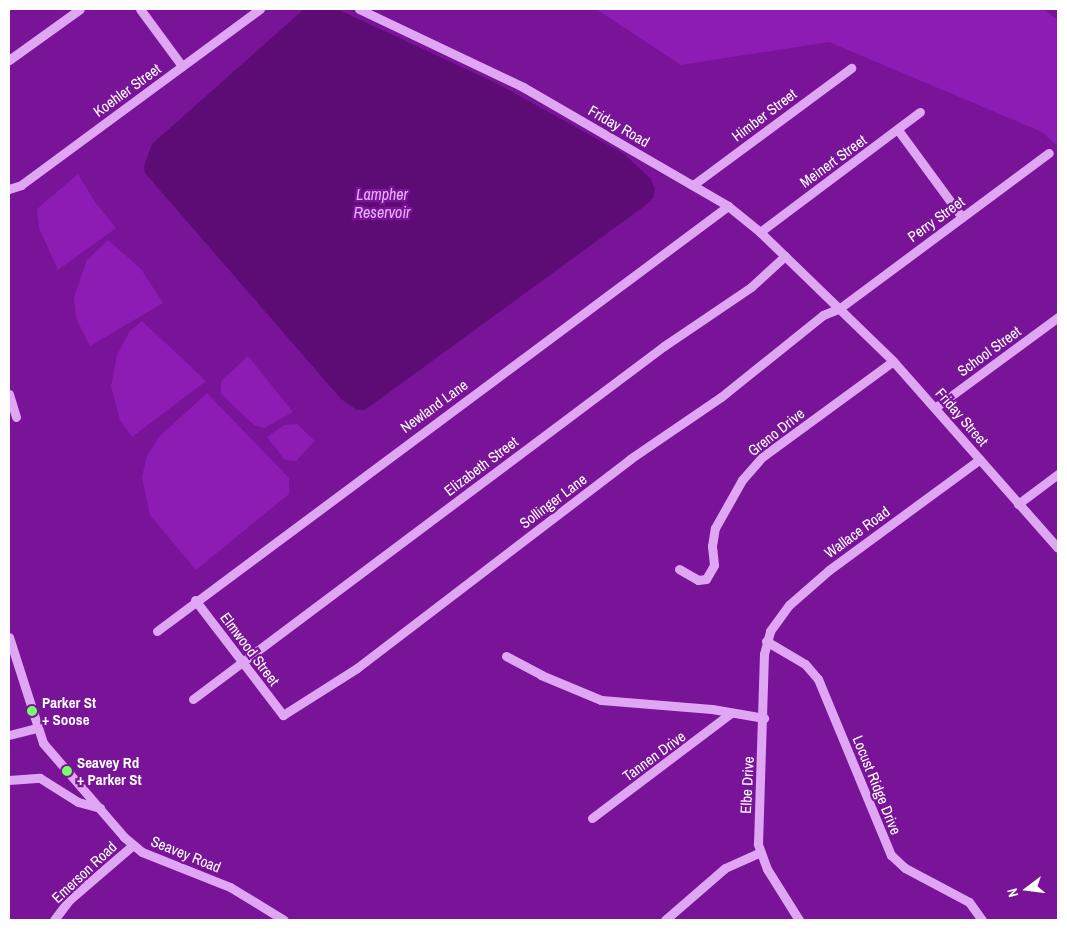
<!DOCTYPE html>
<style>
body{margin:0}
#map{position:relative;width:1067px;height:929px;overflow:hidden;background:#791499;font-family:"Archivo Narrow",sans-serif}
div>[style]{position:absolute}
.green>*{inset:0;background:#8c1cb3}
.water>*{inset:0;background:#5d0c75}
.minor>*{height:9px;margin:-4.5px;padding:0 4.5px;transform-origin:4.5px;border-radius:4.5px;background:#dfa7f3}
.dots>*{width:14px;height:14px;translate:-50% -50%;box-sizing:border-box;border:2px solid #791499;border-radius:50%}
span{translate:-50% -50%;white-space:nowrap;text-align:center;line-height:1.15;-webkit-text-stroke:4.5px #791499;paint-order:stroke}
.street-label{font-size:15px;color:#fff}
.poi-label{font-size:15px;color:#fff;font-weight:700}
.left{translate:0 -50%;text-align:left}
.water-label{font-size:16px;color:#e7b3f9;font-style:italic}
.frame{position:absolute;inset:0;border:10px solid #fff;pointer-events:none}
.north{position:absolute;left:1002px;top:864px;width:50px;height:50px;-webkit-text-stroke:4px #791499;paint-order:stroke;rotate:255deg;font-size:14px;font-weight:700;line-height:20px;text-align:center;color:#fff}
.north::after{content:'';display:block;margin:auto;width:18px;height:22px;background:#fff;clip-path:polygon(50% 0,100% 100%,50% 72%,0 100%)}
</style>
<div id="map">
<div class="green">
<i style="clip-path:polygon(596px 9px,1043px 9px,1058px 20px,1058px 147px,1042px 132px,829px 42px,681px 65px)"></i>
<i style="clip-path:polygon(78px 174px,95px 202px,116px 228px,58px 270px,39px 228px,37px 209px)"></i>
<i style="clip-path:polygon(108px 240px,141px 269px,163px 303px,90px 346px,76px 318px,74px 297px,87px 260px)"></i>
<i style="clip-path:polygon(142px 321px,206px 381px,132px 437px,120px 420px,111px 386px,117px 355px,130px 331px)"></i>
<i style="clip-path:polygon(248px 356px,293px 412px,264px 428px,254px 425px,221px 394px,221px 381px)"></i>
<i style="clip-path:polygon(207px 393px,289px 478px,289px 494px,196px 570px,150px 515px,142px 477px,147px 456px,160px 436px)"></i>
<i style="clip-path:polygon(297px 424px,315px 441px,296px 461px,285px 460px,267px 437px,284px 425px)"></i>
</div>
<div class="water">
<i style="clip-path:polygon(304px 9px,337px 9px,498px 84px,624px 154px,651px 179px,655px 189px,653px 198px,646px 205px,365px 410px,357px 410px,341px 399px,145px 173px,144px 166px,152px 144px)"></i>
</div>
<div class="minor">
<i style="left:140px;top:9px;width:71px;rotate:53.6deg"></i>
<i style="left:359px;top:9px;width:182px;rotate:25.4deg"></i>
<i style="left:523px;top:87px;width:237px;rotate:30.1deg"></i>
<i style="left:728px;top:206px;width:41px;rotate:39.1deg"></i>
<i style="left:760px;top:232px;width:185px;rotate:44.1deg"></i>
<i style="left:893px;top:361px;width:249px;rotate:48.6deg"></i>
<i style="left:9px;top:60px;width:87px;rotate:-35.7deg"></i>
<i style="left:898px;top:130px;width:108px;rotate:53.7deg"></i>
<i style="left:693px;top:185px;width:197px;rotate:-36.5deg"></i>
<i style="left:9px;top:189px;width:13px;rotate:-18deg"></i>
<i style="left:21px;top:185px;width:297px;rotate:-36.4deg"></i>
<i style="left:760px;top:232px;width:200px;rotate:-36.9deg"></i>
<i style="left:9px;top:394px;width:24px;rotate:73deg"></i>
<i style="left:936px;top:407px;width:152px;rotate:-36.4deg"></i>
<i style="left:1018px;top:504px;width:50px;rotate:-36.9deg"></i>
<i style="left:679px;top:569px;width:22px;rotate:30deg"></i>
<i style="left:698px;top:580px;width:8px;rotate:-7deg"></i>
<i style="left:706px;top:579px;width:16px;rotate:-60deg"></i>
<i style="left:714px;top:565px;width:19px;rotate:-96deg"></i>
<i style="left:712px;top:546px;width:18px;rotate:-81deg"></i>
<i style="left:715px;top:528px;width:55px;rotate:-60.6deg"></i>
<i style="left:742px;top:480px;width:30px;rotate:-49deg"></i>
<i style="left:762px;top:457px;width:162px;rotate:-36.2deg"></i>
<i style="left:195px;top:600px;width:145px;rotate:52.6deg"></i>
<i style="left:283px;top:715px;width:88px;rotate:-32.4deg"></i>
<i style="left:357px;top:668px;width:344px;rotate:-37.4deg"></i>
<i style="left:630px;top:459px;width:110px;rotate:-34.3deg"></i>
<i style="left:721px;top:397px;width:131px;rotate:-38.8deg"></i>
<i style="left:823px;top:315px;width:18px;rotate:-22deg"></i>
<i style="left:840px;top:308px;width:260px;rotate:-36.6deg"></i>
<i style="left:157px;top:631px;width:712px;rotate:-36.66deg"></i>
<i style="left:9px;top:637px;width:111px;rotate:72.2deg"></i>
<i style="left:43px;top:743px;width:124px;rotate:49.2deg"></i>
<i style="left:124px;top:837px;width:23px;rotate:40deg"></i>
<i style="left:142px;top:852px;width:95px;rotate:21.7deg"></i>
<i style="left:230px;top:887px;width:63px;rotate:31.4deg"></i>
<i style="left:766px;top:641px;width:45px;rotate:30.5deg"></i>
<i style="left:805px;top:664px;width:20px;rotate:49deg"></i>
<i style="left:818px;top:679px;width:191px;rotate:67.5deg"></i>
<i style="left:891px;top:855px;width:19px;rotate:43deg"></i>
<i style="left:905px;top:868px;width:72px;rotate:28deg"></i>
<i style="left:969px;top:902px;width:22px;rotate:54deg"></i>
<i style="left:506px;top:656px;width:40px;rotate:28deg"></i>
<i style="left:541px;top:675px;width:65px;rotate:22.6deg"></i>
<i style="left:601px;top:700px;width:111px;rotate:4.6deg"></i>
<i style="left:712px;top:709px;width:53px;rotate:9.8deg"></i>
<i style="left:193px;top:699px;width:589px;rotate:-36.85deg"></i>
<i style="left:664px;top:346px;width:105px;rotate:-34.1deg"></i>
<i style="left:751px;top:287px;width:46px;rotate:-42.4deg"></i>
<i style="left:9px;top:735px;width:29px;rotate:-14deg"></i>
<i style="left:9px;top:780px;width:31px;rotate:-4deg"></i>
<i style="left:40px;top:778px;width:45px;rotate:32.3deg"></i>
<i style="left:78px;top:802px;width:23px;rotate:15deg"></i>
<i style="left:592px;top:818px;width:174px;rotate:-37.1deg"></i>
<i style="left:54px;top:920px;width:25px;rotate:-53deg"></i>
<i style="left:69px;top:900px;width:84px;rotate:-40.7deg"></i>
<i style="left:665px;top:920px;width:79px;rotate:-40.9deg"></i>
<i style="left:725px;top:868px;width:37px;rotate:-24deg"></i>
<i style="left:799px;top:920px;width:60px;rotate:-122.1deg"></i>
<i style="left:767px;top:869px;width:27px;rotate:-110deg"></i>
<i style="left:758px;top:844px;width:190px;rotate:-88.2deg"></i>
<i style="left:764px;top:654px;width:24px;rotate:-75deg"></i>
<i style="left:770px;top:631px;width:32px;rotate:-54deg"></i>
<i style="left:789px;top:605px;width:53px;rotate:-41.2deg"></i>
<i style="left:829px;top:570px;width:187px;rotate:-36.3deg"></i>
</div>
<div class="dots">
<i style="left:32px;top:711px;background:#77ff69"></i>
<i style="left:67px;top:771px;background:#77ff69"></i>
</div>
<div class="street-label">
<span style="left:127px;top:90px;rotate:-36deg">Koehler Street</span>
<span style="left:764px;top:115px;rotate:-37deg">Himber Street</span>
<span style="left:619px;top:126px;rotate:30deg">Friday Road</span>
<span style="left:833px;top:161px;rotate:-36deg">Meinert Street</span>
<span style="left:936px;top:219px;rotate:-36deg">Perry Street</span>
<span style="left:989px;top:351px;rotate:-36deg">School Street</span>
<span style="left:434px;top:406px;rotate:-36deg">Newland Lane</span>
<span style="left:962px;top:417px;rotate:49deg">Friday Street</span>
<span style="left:776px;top:432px;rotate:-38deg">Greno Drive</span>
<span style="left:481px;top:466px;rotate:-37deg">Elizabeth Street</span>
<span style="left:553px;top:501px;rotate:-37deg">Sollinger Lane</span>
<span style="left:857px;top:532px;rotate:-36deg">Wallace Road</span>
<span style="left:250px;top:649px;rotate:53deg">Elmwood Street</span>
<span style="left:654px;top:756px;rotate:-36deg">Tannen Drive</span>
<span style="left:747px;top:785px;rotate:-87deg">Elbe Drive</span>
<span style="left:877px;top:785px;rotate:68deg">Locust Ridge Drive</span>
<span style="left:186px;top:854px;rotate:22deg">Seavey Road</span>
<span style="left:84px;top:872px;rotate:-43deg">Emerson Road</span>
</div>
<div class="poi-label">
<span class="left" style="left:42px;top:711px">Parker St<br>+ Soose</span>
<span class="left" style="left:77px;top:771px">Seavey Rd<br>+ Parker St</span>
</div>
<div class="water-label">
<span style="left:382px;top:203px">Lampher<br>Reservoir</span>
</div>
<div class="frame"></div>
<div class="north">N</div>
</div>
